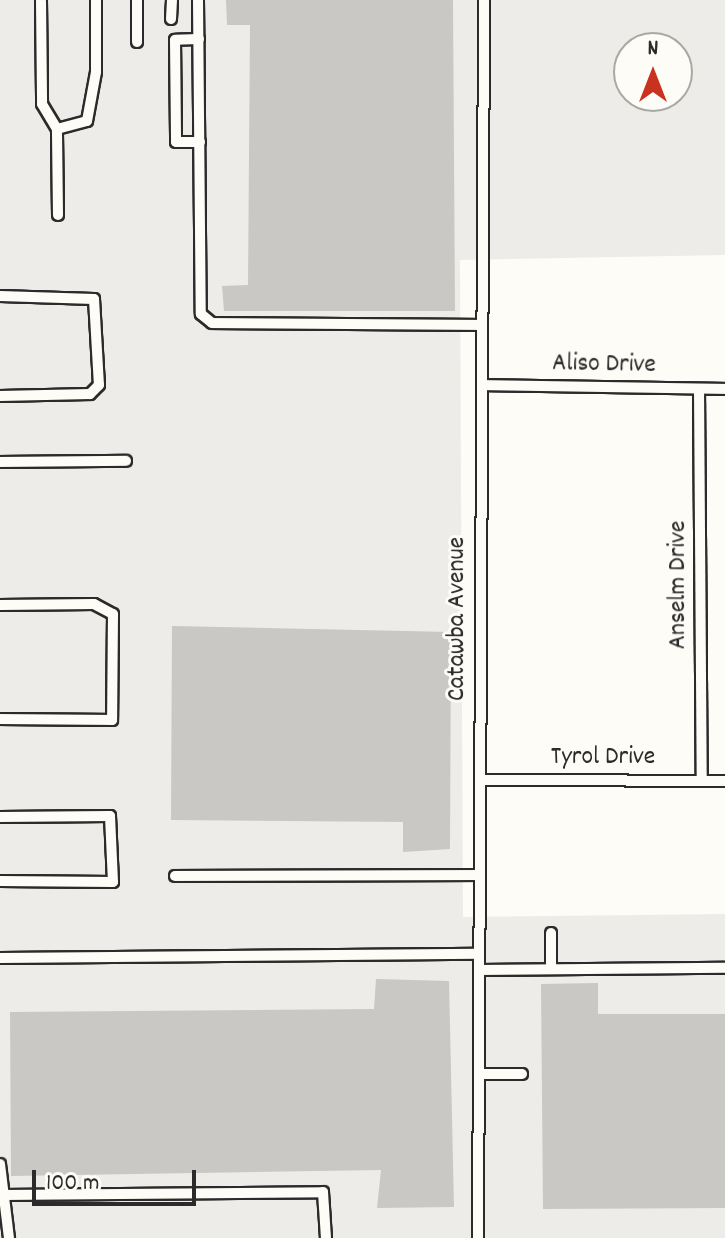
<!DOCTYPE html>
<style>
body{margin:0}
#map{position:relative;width:725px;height:1238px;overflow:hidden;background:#fdfcf7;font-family:Dekko,sans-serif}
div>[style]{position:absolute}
.built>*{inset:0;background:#edece8}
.building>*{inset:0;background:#c9c8c4}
.roads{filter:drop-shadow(2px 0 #2b2b2b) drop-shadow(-2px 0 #2b2b2b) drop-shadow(0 2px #2b2b2b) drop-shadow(0 -2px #2b2b2b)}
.minor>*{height:10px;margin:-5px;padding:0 5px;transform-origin:5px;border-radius:5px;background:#fdfcf7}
span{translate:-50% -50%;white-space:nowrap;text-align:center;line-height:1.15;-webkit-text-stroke:6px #fdfcf7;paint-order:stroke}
.street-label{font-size:26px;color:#2b2b2b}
.north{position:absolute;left:613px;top:32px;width:80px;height:80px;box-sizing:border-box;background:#fdfcf7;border:2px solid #a9a8a5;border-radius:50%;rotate:0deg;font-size:22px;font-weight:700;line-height:32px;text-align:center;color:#2b2b2b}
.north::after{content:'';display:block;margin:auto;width:28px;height:36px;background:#c8321e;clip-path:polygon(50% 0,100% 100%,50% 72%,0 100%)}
.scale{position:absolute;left:32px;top:1170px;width:164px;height:36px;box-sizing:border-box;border:4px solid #2b2b2b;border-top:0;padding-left:10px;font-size:24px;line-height:28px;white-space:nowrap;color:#2b2b2b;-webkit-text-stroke:6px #fdfcf7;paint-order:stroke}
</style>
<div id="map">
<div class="built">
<i style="clip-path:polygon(evenodd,0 0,725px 0,725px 255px,460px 260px,463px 917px,725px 914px,725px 1238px,0 1238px,0 0,629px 48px,677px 48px,677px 96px,629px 96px,629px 48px)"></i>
</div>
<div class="building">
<i style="clip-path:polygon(226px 0,453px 0,455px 311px,224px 311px,222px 286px,248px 285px,250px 25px,227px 25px)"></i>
<i style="clip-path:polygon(172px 626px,451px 632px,450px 849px,403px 852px,403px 822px,171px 820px)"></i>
<i style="clip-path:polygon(376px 979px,449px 981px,454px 1207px,377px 1208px,381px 1170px,11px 1176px,10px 1012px,374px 1009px)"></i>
<i style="clip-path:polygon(598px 983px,598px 1014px,725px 1014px,725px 1208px,543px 1209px,541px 984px)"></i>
</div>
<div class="roads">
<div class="minor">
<i style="left:137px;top:0;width:42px;rotate:90deg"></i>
<i style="left:198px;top:0;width:314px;rotate:89.5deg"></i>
<i style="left:201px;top:314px;width:14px;rotate:39deg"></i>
<i style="left:212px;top:323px;width:270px;rotate:0.4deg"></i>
<i style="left:41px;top:1px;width:103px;rotate:89.4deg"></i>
<i style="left:42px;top:104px;width:29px;rotate:59deg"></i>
<i style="left:171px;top:19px;width:19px;rotate:-87deg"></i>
<i style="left:199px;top:39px;width:24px;rotate:178deg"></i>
<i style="left:175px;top:40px;width:102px;rotate:89.4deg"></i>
<i style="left:176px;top:142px;width:24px"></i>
<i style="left:58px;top:215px;width:86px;rotate:-90.7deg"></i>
<i style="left:57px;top:129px;width:31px;rotate:-15deg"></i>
<i style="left:87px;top:121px;width:50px;rotate:-79.6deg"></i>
<i style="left:96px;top:72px;width:72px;rotate:-90deg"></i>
<i style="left:0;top:296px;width:94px;rotate:1.8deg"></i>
<i style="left:94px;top:299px;width:86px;rotate:86.7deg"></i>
<i style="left:99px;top:385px;width:13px;rotate:135deg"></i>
<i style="left:90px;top:394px;width:90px;rotate:178.7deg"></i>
<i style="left:482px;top:385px;width:243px;rotate:0.9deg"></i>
<i style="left:699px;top:389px;width:392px;rotate:89.6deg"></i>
<i style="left:0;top:462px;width:126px;rotate:-0.5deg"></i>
<i style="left:0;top:605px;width:94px;rotate:-0.6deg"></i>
<i style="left:94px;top:604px;width:21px;rotate:28deg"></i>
<i style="left:113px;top:614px;width:106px;rotate:90.5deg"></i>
<i style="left:112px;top:720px;width:112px;rotate:-179.5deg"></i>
<i style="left:480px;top:780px;width:245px;rotate:0.2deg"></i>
<i style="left:0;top:817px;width:110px;rotate:-0.5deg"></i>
<i style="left:110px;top:816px;width:66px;rotate:87.4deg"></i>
<i style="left:113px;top:882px;width:113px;rotate:-179.5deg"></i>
<i style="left:175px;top:876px;width:304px;rotate:-0.2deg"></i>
<i style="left:551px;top:933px;width:36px;rotate:90deg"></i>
<i style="left:0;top:958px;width:479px;rotate:-0.5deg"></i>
<i style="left:479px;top:970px;width:246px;rotate:-0.5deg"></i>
<i style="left:479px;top:1074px;width:43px"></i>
<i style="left:0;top:1164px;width:75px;rotate:83.1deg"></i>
<i style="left:7px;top:1195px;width:316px;rotate:-0.5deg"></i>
<i style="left:323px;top:1192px;width:46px;rotate:86.3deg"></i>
<i style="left:478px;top:1238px;width:1238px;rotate:-89.72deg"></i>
</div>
</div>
<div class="street-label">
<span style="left:604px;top:365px;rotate:1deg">Aliso Drive</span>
<span style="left:679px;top:585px;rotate:-90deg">Anselm Drive</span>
<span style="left:458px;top:619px;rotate:-90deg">Catawba Avenue</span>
<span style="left:603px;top:758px">Tyrol Drive</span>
</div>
<div class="north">N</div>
<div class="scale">100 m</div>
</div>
